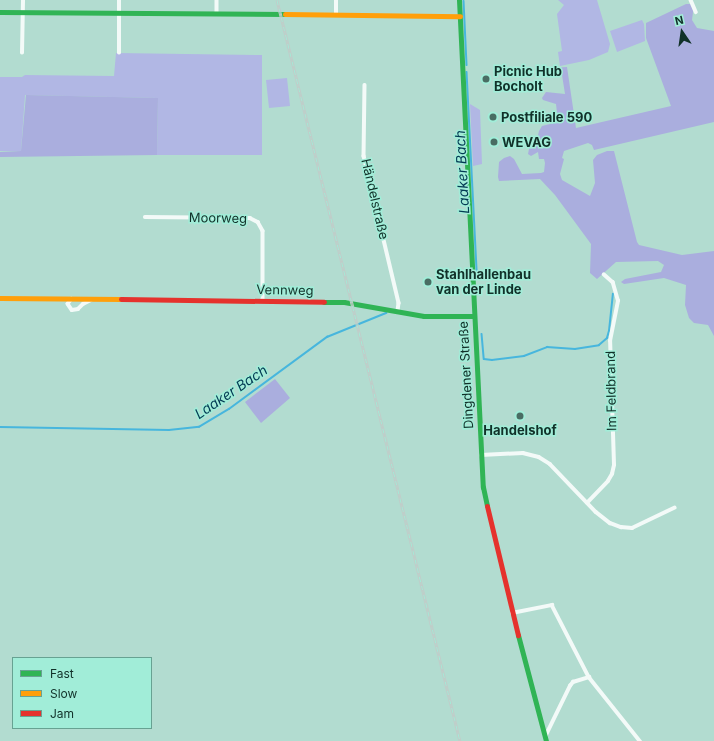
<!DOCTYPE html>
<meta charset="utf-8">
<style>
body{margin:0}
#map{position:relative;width:714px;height:741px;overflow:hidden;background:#b2dcd0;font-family:Inter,sans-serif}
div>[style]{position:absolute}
.green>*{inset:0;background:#b1b7e4}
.forest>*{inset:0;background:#aaaede}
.stream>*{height:1.5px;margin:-0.75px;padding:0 0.75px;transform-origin:0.75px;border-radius:0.75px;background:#47b6dd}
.street>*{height:3.5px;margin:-1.75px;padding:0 1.75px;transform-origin:1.75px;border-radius:1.75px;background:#f3faf8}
.fast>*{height:5px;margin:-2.5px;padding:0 2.5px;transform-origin:2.5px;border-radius:2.5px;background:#30b455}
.slow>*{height:5px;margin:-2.5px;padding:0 2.5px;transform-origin:2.5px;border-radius:2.5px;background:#ff9f0a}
.jam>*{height:5px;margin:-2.5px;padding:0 2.5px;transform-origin:2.5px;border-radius:2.5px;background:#e5322d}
.rail>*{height:3px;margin-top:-1.5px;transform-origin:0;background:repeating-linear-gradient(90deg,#a1edd8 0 4.5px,#c0cdc9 0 9px);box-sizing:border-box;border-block:1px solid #c0cdc9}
.dots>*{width:11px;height:11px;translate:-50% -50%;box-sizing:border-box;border:2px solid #a1edd8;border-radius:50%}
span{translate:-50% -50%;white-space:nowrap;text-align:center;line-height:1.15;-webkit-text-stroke:3px #a1edd8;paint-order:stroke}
.poi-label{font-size:13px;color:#113129;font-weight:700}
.left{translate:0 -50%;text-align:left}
.street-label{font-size:13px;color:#113129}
.water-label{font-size:14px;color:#033a53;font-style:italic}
.legend{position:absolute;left:12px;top:657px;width:140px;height:72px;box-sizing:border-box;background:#a1edd8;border:1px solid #67a292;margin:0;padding:5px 7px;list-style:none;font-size:12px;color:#113129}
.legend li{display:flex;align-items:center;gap:8px;height:20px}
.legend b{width:20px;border:1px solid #67a292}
.north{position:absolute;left:662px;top:12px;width:40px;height:40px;-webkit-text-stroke:3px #a1edd8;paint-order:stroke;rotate:347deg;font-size:11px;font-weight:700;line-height:16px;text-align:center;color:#113129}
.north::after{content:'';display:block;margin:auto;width:14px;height:18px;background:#113129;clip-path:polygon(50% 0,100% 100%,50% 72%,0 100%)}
</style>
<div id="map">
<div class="green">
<i style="clip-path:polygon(558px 0,597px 0,610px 44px,608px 52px,589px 60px,560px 66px,558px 52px,562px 51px,557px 14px,564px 5px)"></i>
<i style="clip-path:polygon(642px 20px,644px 24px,645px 41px,617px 52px,610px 31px)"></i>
<i style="clip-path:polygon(116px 53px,262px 55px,262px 155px,157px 155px,158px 98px,25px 95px,21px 151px,0 151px,0 77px,22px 77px,25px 75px,114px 76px)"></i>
<i style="clip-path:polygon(287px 78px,290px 106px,269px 108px,266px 80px)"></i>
<i style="clip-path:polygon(470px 104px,480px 110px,482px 164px,473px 166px)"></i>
</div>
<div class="forest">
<i style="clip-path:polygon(686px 4px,694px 4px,692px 20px,697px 28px,714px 31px,714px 122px,594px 150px,592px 145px,588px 143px,564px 151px,562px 158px,564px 159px,560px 174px,562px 180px,590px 196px,595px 183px,593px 160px,597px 155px,607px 151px,614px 151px,637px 242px,639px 245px,682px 255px,714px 251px,714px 336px,708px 325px,694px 323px,689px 318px,685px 305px,686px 285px,664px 278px,624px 284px,621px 282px,625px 279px,661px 272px,664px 265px,658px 261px,616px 262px,597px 279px,590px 273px,591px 244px,555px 195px,540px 179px,499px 181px,498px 177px,499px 162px,504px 158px,510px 156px,514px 159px,522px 174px,541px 173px,544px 172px,545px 163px,544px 159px,539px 159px,538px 152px,531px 156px,528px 154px,530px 144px,536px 144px,539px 131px,542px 126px,558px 122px,556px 104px,543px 100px,542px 98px,546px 92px,565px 94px,562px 75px,554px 77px,552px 68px,567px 67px,576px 128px,671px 106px,646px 38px,646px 23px)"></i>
<i style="clip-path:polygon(26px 95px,158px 98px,157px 155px,0 157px,0 152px,21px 151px)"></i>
<i style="clip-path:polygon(275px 379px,290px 398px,261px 423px,245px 402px)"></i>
</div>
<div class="stream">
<i style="left:464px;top:1px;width:64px;rotate:87.3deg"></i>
<i style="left:467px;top:72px;width:199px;rotate:87.1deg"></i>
<i style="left:482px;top:334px;width:25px;rotate:85deg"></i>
<i style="left:484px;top:359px;width:8px;rotate:7deg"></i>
<i style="left:492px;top:360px;width:32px;rotate:-7deg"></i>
<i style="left:524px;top:356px;width:25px;rotate:-21deg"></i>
<i style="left:547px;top:347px;width:28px;rotate:4deg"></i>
<i style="left:575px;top:349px;width:24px;rotate:-9deg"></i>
<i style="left:599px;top:345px;width:11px;rotate:-41deg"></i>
<i style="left:607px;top:338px;width:7px;rotate:-74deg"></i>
<i style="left:609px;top:331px;width:37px;rotate:-84deg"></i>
<i style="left:0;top:427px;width:169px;rotate:1deg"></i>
<i style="left:169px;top:430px;width:30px;rotate:-6deg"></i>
<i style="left:199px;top:427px;width:35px;rotate:-31deg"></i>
<i style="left:229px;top:409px;width:122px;rotate:-36.3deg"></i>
<i style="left:327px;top:337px;width:64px;rotate:-22.1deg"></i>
</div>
<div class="street">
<i style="left:217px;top:0;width:14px;rotate:90deg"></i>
<i style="left:691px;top:0;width:13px;rotate:67deg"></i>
<i style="left:336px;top:14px;width:14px;rotate:-90deg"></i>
<i style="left:22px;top:53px;width:53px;rotate:-88.9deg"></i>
<i style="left:119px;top:53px;width:53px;rotate:-90deg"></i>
<i style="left:365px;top:85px;width:71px;rotate:90.8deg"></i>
<i style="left:364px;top:156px;width:151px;rotate:76.6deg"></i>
<i style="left:399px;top:303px;width:8px;rotate:97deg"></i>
<i style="left:145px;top:217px;width:105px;rotate:0.5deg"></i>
<i style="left:250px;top:218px;width:9px;rotate:27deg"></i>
<i style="left:258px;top:222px;width:10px;rotate:61deg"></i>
<i style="left:263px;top:231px;width:70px;rotate:90deg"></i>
<i style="left:72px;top:299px;width:6px;rotate:129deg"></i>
<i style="left:68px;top:304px;width:7px;rotate:56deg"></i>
<i style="left:72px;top:310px;width:6px;rotate:-9deg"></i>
<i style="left:78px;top:309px;width:7px;rotate:-45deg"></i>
<i style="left:83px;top:304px;width:9px;rotate:-27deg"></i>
<i style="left:481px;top:455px;width:42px;rotate:-2.7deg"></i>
<i style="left:523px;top:453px;width:16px;rotate:14deg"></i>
<i style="left:539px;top:457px;width:13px;rotate:32deg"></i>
<i style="left:550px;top:464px;width:66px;rotate:46.2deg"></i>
<i style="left:596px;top:512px;width:18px;rotate:38deg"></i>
<i style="left:610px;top:523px;width:12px;rotate:20deg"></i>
<i style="left:621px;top:527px;width:11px;rotate:5deg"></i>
<i style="left:632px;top:528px;width:47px;rotate:-25.5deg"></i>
<i style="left:587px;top:503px;width:30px;rotate:-46deg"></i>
<i style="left:608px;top:481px;width:8px;rotate:-60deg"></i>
<i style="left:612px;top:474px;width:9px;rotate:-77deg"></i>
<i style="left:614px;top:465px;width:124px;rotate:-91.8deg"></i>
<i style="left:610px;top:341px;width:41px;rotate:-78.7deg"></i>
<i style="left:618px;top:301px;width:19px;rotate:-106deg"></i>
<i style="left:613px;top:283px;width:12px;rotate:-138deg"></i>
<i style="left:512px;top:613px;width:41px;rotate:-11.3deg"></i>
<i style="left:552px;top:605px;width:81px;rotate:62.8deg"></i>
<i style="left:589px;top:677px;width:82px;rotate:51.4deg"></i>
<i style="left:545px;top:737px;width:57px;rotate:-63.9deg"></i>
<i style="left:570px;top:686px;width:5px;rotate:-53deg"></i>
<i style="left:573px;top:682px;width:17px;rotate:-17deg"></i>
</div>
<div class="fast">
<i style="left:459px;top:0;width:488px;rotate:87.2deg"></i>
<i style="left:483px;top:487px;width:19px;rotate:78deg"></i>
<i style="left:0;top:12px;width:285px;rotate:0.4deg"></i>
<i style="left:324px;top:302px;width:20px"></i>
<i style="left:344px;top:302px;width:81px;rotate:9.9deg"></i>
<i style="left:424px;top:316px;width:50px"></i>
<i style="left:518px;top:635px;width:110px;rotate:75.2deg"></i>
</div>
<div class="slow">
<i style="left:285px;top:14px;width:175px;rotate:0.7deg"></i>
<i style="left:0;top:298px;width:121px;rotate:0.5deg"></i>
</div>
<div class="jam">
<i style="left:121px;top:299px;width:203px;rotate:0.8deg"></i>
<i style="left:487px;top:506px;width:133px;rotate:76.5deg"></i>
</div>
<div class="rail">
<i style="left:277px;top:0;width:763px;rotate:76.13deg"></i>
</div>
<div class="dots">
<i style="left:486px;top:79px;background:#496d63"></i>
<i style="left:493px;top:117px;background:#496d63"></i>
<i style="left:494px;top:142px;background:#496d63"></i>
<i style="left:428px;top:282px;background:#496d63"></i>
<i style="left:520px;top:416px;background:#496d63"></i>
</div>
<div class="poi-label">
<span class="left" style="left:494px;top:79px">Picnic Hub<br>Bocholt</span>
<span class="left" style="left:501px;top:117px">Postfiliale 590</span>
<span class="left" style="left:502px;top:142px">WEVAG</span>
<span class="left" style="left:436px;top:282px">Stahlhallenbau<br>van der Linde</span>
<span style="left:520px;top:430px">Handelshof</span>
</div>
<div class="street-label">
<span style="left:375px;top:199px;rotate:77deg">Händelstraße</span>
<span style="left:218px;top:218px;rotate:1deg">Moorweg</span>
<span style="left:285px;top:290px;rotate:1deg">Vennweg</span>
<span style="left:466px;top:375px;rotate:-93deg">Dingdener Straße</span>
<span style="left:611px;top:391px;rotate:-91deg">Im Feldbrand</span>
</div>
<div class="water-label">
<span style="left:462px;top:172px;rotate:-93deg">Laaker Bach</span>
<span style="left:231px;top:392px;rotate:-34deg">Laaker Bach</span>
</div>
<ul class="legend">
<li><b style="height:5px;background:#30b455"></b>Fast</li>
<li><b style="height:5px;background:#ff9f0a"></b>Slow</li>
<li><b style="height:5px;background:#e5322d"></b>Jam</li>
</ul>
<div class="north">N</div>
</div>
